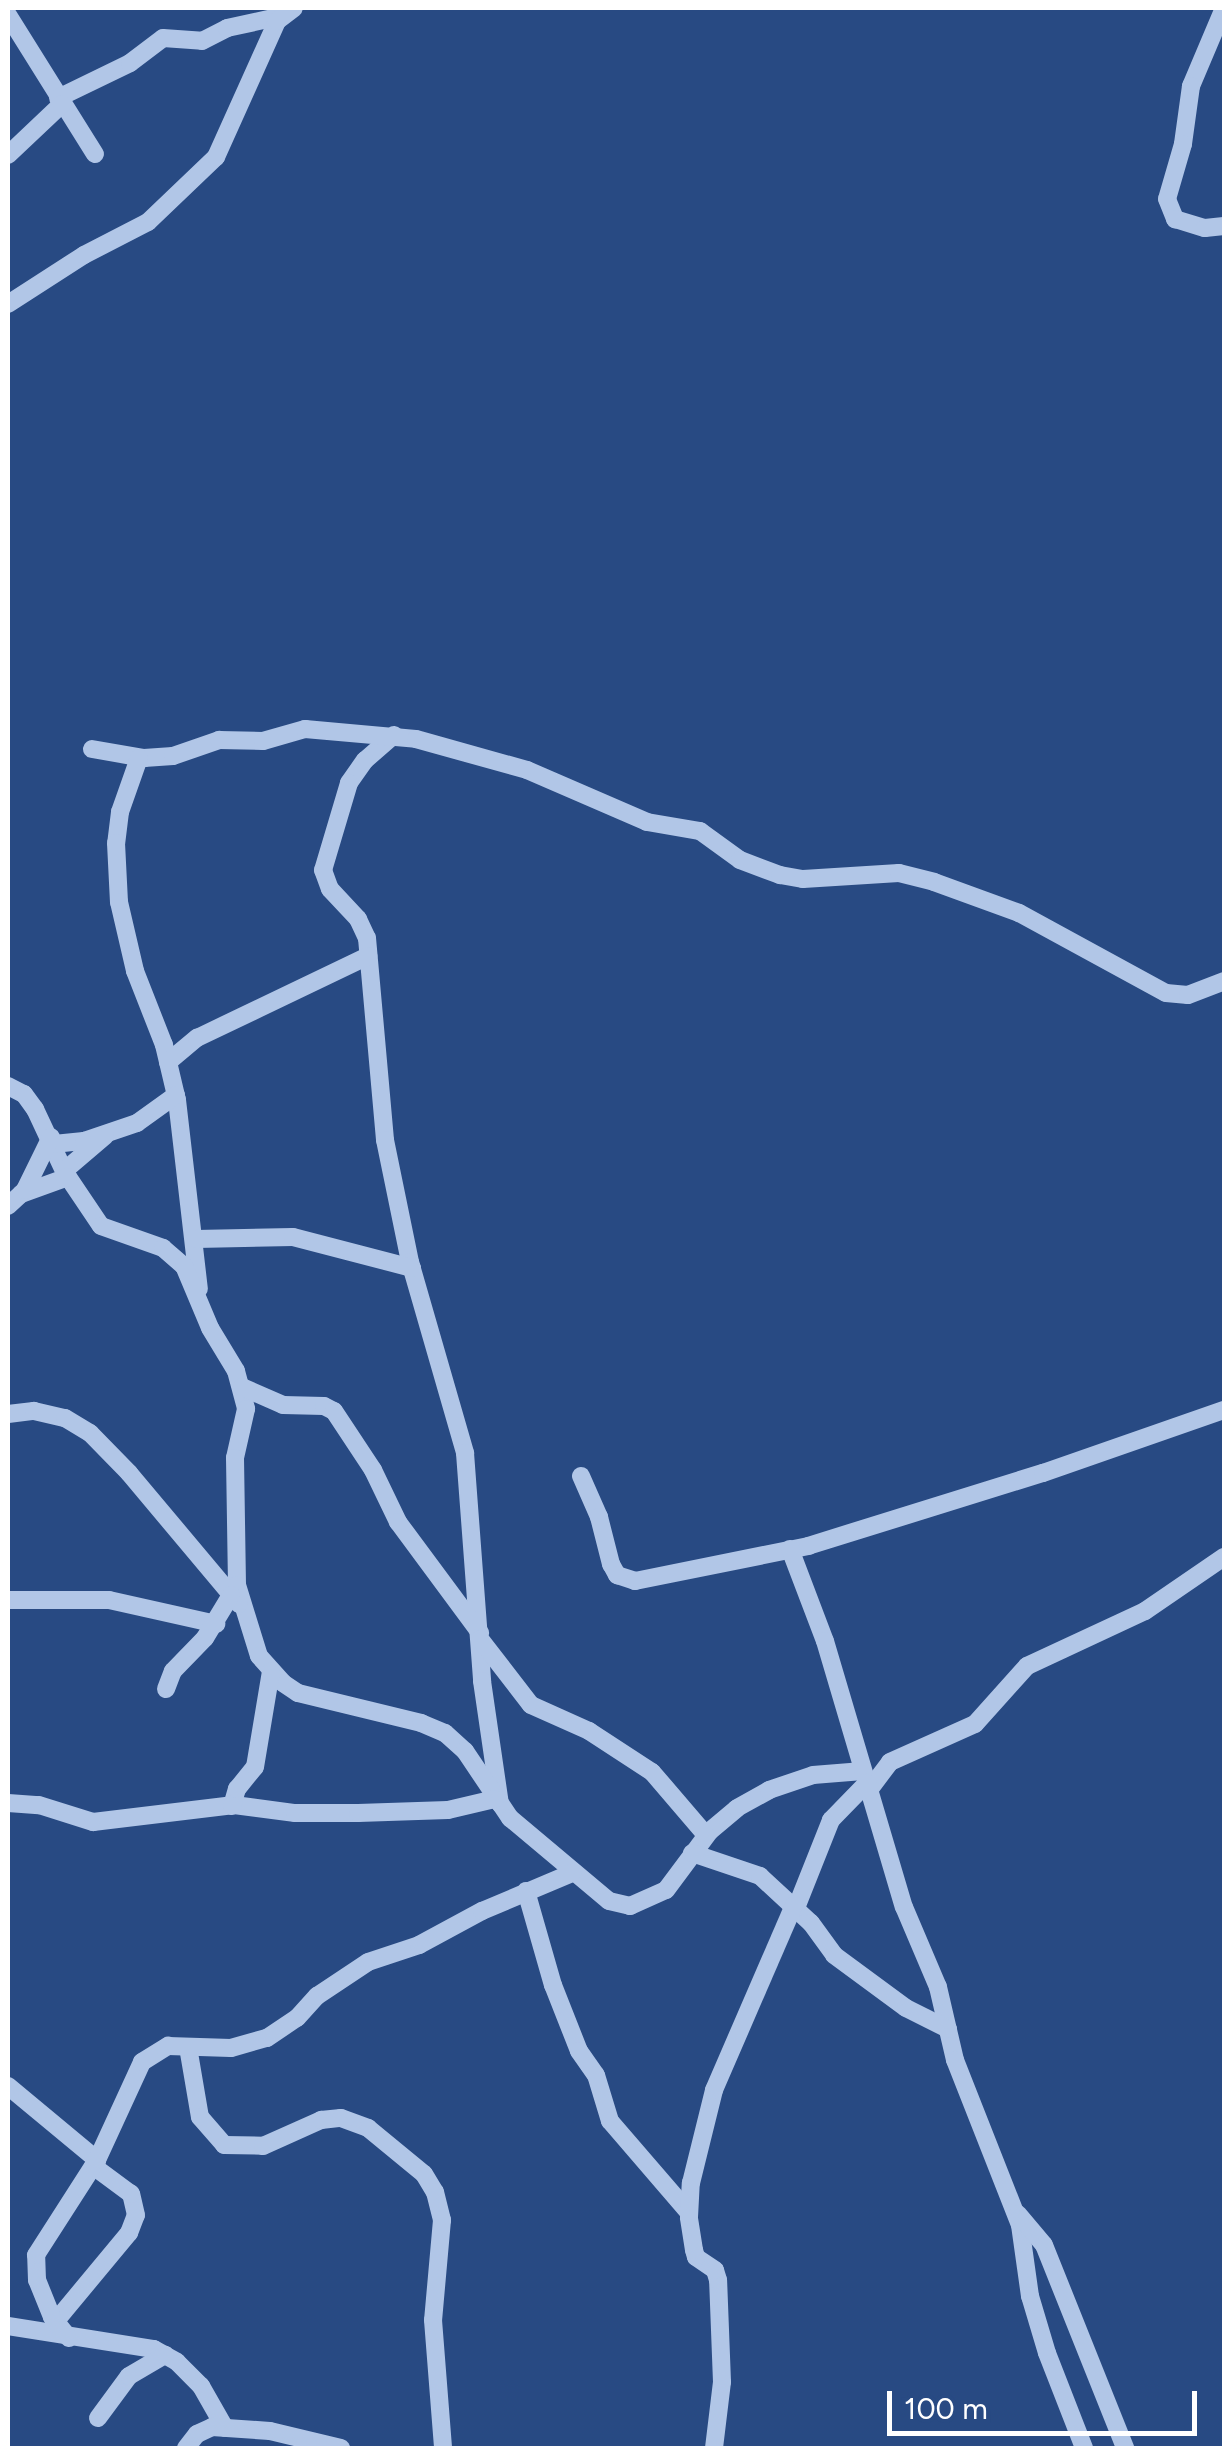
<!DOCTYPE html>
<style>
body{margin:0}
#map{position:relative;width:1232px;height:2456px;overflow:hidden;background:#284a83;font-family:Figtree,sans-serif}
div>[style]{position:absolute}
.minor>*{height:18px;margin:-9px;padding:0 9px;transform-origin:9px;border-radius:9px;background:#b1c6e7}
span{translate:-50% -50%;white-space:nowrap;text-align:center;line-height:1.15;-webkit-text-stroke:8px #284a83;paint-order:stroke}
.frame{position:absolute;inset:0;border:10px solid #fff;pointer-events:none}
.scale{position:absolute;left:887px;top:2391px;width:310px;height:45px;box-sizing:border-box;border:5px solid #fff;border-top:0;padding-left:12px;font-size:30px;line-height:35px;white-space:nowrap;color:#fff;-webkit-text-stroke:8px #284a83;paint-order:stroke}
</style>
<div id="map">
<div class="minor">
<i style="left:1224px;top:8px;width:85px;rotate:112.9deg"></i>
<i style="left:1191px;top:86px;width:59px;rotate:97.9deg"></i>
<i style="left:1183px;top:144px;width:57px;rotate:106.2deg"></i>
<i style="left:1167px;top:199px;width:22px;rotate:68deg"></i>
<i style="left:1175px;top:219px;width:31px;rotate:17deg"></i>
<i style="left:1205px;top:228px;width:19px;rotate:-6deg"></i>
<i style="left:8px;top:15px;width:164px;rotate:58deg"></i>
<i style="left:58px;top:98px;width:80px;rotate:-25.9deg"></i>
<i style="left:130px;top:63px;width:41px;rotate:-37.1deg"></i>
<i style="left:163px;top:38px;width:39px;rotate:4deg"></i>
<i style="left:202px;top:41px;width:28px;rotate:-27deg"></i>
<i style="left:227px;top:28px;width:56px;rotate:-12.3deg"></i>
<i style="left:8px;top:155px;width:74px;rotate:-43.4deg"></i>
<i style="left:8px;top:304px;width:90px;rotate:-32.8deg"></i>
<i style="left:84px;top:255px;width:72px;rotate:-27.3deg"></i>
<i style="left:148px;top:222px;width:94px;rotate:-43.7deg"></i>
<i style="left:216px;top:157px;width:149px;rotate:-65.8deg"></i>
<i style="left:277px;top:21px;width:21px;rotate:-37deg"></i>
<i style="left:394px;top:735px;width:38px;rotate:139deg"></i>
<i style="left:365px;top:760px;width:28px;rotate:125deg"></i>
<i style="left:349px;top:783px;width:91px;rotate:106.6deg"></i>
<i style="left:323px;top:870px;width:20px;rotate:70deg"></i>
<i style="left:330px;top:889px;width:41px;rotate:47deg"></i>
<i style="left:358px;top:919px;width:21px;rotate:65deg"></i>
<i style="left:367px;top:938px;width:203px;rotate:84.9deg"></i>
<i style="left:385px;top:1140px;width:125px;rotate:78.4deg"></i>
<i style="left:410px;top:1262px;width:199px;rotate:73.9deg"></i>
<i style="left:465px;top:1453px;width:229px;rotate:85.7deg"></i>
<i style="left:482px;top:1681px;width:124px;rotate:81.7deg"></i>
<i style="left:92px;top:749px;width:53px;rotate:9.8deg"></i>
<i style="left:144px;top:758px;width:29px;rotate:-4deg"></i>
<i style="left:173px;top:756px;width:49px;rotate:-19.2deg"></i>
<i style="left:219px;top:740px;width:44px;rotate:1.3deg"></i>
<i style="left:263px;top:741px;width:44px;rotate:-15.9deg"></i>
<i style="left:305px;top:729px;width:111px;rotate:5.1deg"></i>
<i style="left:416px;top:739px;width:115px;rotate:15.6deg"></i>
<i style="left:527px;top:770px;width:131px;rotate:23.4deg"></i>
<i style="left:647px;top:822px;width:54px;rotate:9.6deg"></i>
<i style="left:700px;top:831px;width:49px;rotate:35.9deg"></i>
<i style="left:740px;top:860px;width:43px;rotate:20.6deg"></i>
<i style="left:780px;top:875px;width:23px;rotate:10deg"></i>
<i style="left:803px;top:879px;width:96px;rotate:-3.6deg"></i>
<i style="left:899px;top:873px;width:36px;rotate:14deg"></i>
<i style="left:934px;top:882px;width:90px;rotate:20deg"></i>
<i style="left:1019px;top:913px;width:167px;rotate:28.6deg"></i>
<i style="left:1166px;top:993px;width:22px;rotate:5deg"></i>
<i style="left:1188px;top:995px;width:39px;rotate:-21deg"></i>
<i style="left:139px;top:758px;width:57px;rotate:109.4deg"></i>
<i style="left:120px;top:812px;width:31px;rotate:97deg"></i>
<i style="left:116px;top:843px;width:59px;rotate:87.1deg"></i>
<i style="left:119px;top:902px;width:71px;rotate:76.9deg"></i>
<i style="left:135px;top:971px;width:79px;rotate:68.6deg"></i>
<i style="left:164px;top:1045px;width:57px;rotate:76.7deg"></i>
<i style="left:177px;top:1100px;width:190px;rotate:83.4deg"></i>
<i style="left:168px;top:1062px;width:38px;rotate:-40deg"></i>
<i style="left:197px;top:1038px;width:190px;rotate:-25.6deg"></i>
<i style="left:8px;top:1086px;width:18px;rotate:27deg"></i>
<i style="left:24px;top:1094px;width:19px;rotate:54deg"></i>
<i style="left:35px;top:1109px;width:68px;rotate:64.9deg"></i>
<i style="left:64px;top:1171px;width:66px;rotate:56.1deg"></i>
<i style="left:101px;top:1226px;width:66px;rotate:19.5deg"></i>
<i style="left:163px;top:1248px;width:28px;rotate:41deg"></i>
<i style="left:184px;top:1266px;width:67px;rotate:67.2deg"></i>
<i style="left:210px;top:1328px;width:50px;rotate:58.8deg"></i>
<i style="left:236px;top:1371px;width:39px;rotate:75deg"></i>
<i style="left:246px;top:1409px;width:50px;rotate:102.7deg"></i>
<i style="left:235px;top:1458px;width:127px;rotate:89.1deg"></i>
<i style="left:237px;top:1585px;width:74px;rotate:72.8deg"></i>
<i style="left:259px;top:1656px;width:36px;rotate:48deg"></i>
<i style="left:283px;top:1683px;width:18px;rotate:34deg"></i>
<i style="left:298px;top:1693px;width:127px;rotate:13.7deg"></i>
<i style="left:421px;top:1723px;width:26px;rotate:23deg"></i>
<i style="left:445px;top:1733px;width:27px;rotate:42deg"></i>
<i style="left:465px;top:1751px;width:81px;rotate:56.1deg"></i>
<i style="left:510px;top:1818px;width:129px;rotate:40deg"></i>
<i style="left:609px;top:1901px;width:22px;rotate:13deg"></i>
<i style="left:630px;top:1906px;width:39px;rotate:-24deg"></i>
<i style="left:666px;top:1890px;width:74px;rotate:-53.3deg"></i>
<i style="left:710px;top:1831px;width:35px;rotate:-40deg"></i>
<i style="left:737px;top:1808px;width:37px;rotate:-29deg"></i>
<i style="left:769px;top:1790px;width:46px;rotate:-18.8deg"></i>
<i style="left:813px;top:1775px;width:50px;rotate:-4.6deg"></i>
<i style="left:54px;top:1144px;width:30px;rotate:-6deg"></i>
<i style="left:84px;top:1141px;width:56px;rotate:-18.8deg"></i>
<i style="left:137px;top:1123px;width:48px;rotate:-35.7deg"></i>
<i style="left:64px;top:1171px;width:54px;rotate:-40.5deg"></i>
<i style="left:21px;top:1194px;width:50px;rotate:-19.9deg"></i>
<i style="left:8px;top:1206px;width:23px;rotate:-43deg"></i>
<i style="left:25px;top:1190px;width:59px;rotate:-63.9deg"></i>
<i style="left:196px;top:1239px;width:97px;rotate:-1.2deg"></i>
<i style="left:293px;top:1237px;width:123px;rotate:14.6deg"></i>
<i style="left:242px;top:1387px;width:45px;rotate:23.7deg"></i>
<i style="left:283px;top:1405px;width:41px;rotate:1.4deg"></i>
<i style="left:324px;top:1406px;width:11px;rotate:27deg"></i>
<i style="left:334px;top:1411px;width:71px;rotate:56.5deg"></i>
<i style="left:373px;top:1470px;width:58px;rotate:64.3deg"></i>
<i style="left:398px;top:1522px;width:138px;rotate:53.5deg"></i>
<i style="left:8px;top:1414px;width:26px;rotate:-7deg"></i>
<i style="left:34px;top:1411px;width:32px;rotate:13deg"></i>
<i style="left:65px;top:1418px;width:29px;rotate:31deg"></i>
<i style="left:90px;top:1433px;width:56px;rotate:45.7deg"></i>
<i style="left:129px;top:1473px;width:171px;rotate:50deg"></i>
<i style="left:581px;top:1476px;width:45px;rotate:66.3deg"></i>
<i style="left:599px;top:1517px;width:49px;rotate:75.7deg"></i>
<i style="left:611px;top:1564px;width:13px;rotate:61deg"></i>
<i style="left:617px;top:1575px;width:19px;rotate:18deg"></i>
<i style="left:635px;top:1581px;width:177px;rotate:-11.4deg"></i>
<i style="left:808px;top:1546px;width:246px;rotate:-17.3deg"></i>
<i style="left:1043px;top:1473px;width:192px;rotate:-19.2deg"></i>
<i style="left:790px;top:1549px;width:98px;rotate:69.2deg"></i>
<i style="left:825px;top:1641px;width:277px;rotate:73.5deg"></i>
<i style="left:904px;top:1907px;width:87px;rotate:67deg"></i>
<i style="left:938px;top:1987px;width:75px;rotate:76.9deg"></i>
<i style="left:955px;top:2060px;width:177px;rotate:68.5deg"></i>
<i style="left:1020px;top:2225px;width:72px;rotate:82deg"></i>
<i style="left:1030px;top:2296px;width:59px;rotate:73.4deg"></i>
<i style="left:1047px;top:2353px;width:102px;rotate:68.7deg"></i>
<i style="left:8px;top:1600px;width:101px"></i>
<i style="left:109px;top:1600px;width:110px;rotate:12.6deg"></i>
<i style="left:480px;top:1639px;width:83px;rotate:52.3deg"></i>
<i style="left:531px;top:1705px;width:64px;rotate:24.1deg"></i>
<i style="left:589px;top:1731px;width:75px;rotate:33.1deg"></i>
<i style="left:652px;top:1772px;width:83px;rotate:49.4deg"></i>
<i style="left:166px;top:1689px;width:19px;rotate:-69deg"></i>
<i style="left:173px;top:1671px;width:46px;rotate:-45.9deg"></i>
<i style="left:205px;top:1638px;width:50px;rotate:-58.8deg"></i>
<i style="left:869px;top:1790px;width:35px;rotate:-53deg"></i>
<i style="left:890px;top:1762px;width:93px;rotate:-24.1deg"></i>
<i style="left:975px;top:1724px;width:78px;rotate:-48.1deg"></i>
<i style="left:1027px;top:1666px;width:130px;rotate:-25deg"></i>
<i style="left:1145px;top:1611px;width:96px;rotate:-34.4deg"></i>
<i style="left:8px;top:1803px;width:31px;rotate:4deg"></i>
<i style="left:39px;top:1805px;width:57px;rotate:17.5deg"></i>
<i style="left:93px;top:1822px;width:142px;rotate:-6.9deg"></i>
<i style="left:234px;top:1805px;width:62px;rotate:7.5deg"></i>
<i style="left:295px;top:1813px;width:63px"></i>
<i style="left:358px;top:1813px;width:90px;rotate:-1.9deg"></i>
<i style="left:448px;top:1810px;width:48px;rotate:-13.2deg"></i>
<i style="left:232px;top:1806px;width:18px;rotate:-74deg"></i>
<i style="left:237px;top:1789px;width:28px;rotate:-51deg"></i>
<i style="left:255px;top:1767px;width:97px;rotate:-80.5deg"></i>
<i style="left:692px;top:1853px;width:72px;rotate:18.7deg"></i>
<i style="left:760px;top:1876px;width:69px;rotate:42.7deg"></i>
<i style="left:811px;top:1923px;width:39px;rotate:54deg"></i>
<i style="left:834px;top:1955px;width:89px;rotate:36.4deg"></i>
<i style="left:906px;top:2008px;width:47px;rotate:26.6deg"></i>
<i style="left:526px;top:1891px;width:98px;rotate:74deg"></i>
<i style="left:553px;top:1985px;width:71px;rotate:68.5deg"></i>
<i style="left:579px;top:2051px;width:29px;rotate:55deg"></i>
<i style="left:596px;top:2075px;width:48px;rotate:73.1deg"></i>
<i style="left:610px;top:2121px;width:121px;rotate:49.3deg"></i>
<i style="left:796px;top:1908px;width:95px;rotate:-68.3deg"></i>
<i style="left:831px;top:1820px;width:52px;rotate:-45.8deg"></i>
<i style="left:188px;top:2047px;width:71px;rotate:80.3deg"></i>
<i style="left:200px;top:2117px;width:37px;rotate:49deg"></i>
<i style="left:224px;top:2145px;width:39px;rotate:1deg"></i>
<i style="left:263px;top:2146px;width:64px;rotate:-24.1deg"></i>
<i style="left:321px;top:2120px;width:20px;rotate:-6deg"></i>
<i style="left:341px;top:2118px;width:29px;rotate:20deg"></i>
<i style="left:368px;top:2128px;width:72px;rotate:39.4deg"></i>
<i style="left:424px;top:2174px;width:21px;rotate:59deg"></i>
<i style="left:435px;top:2192px;width:29px;rotate:76deg"></i>
<i style="left:442px;top:2220px;width:100px;rotate:95.1deg"></i>
<i style="left:433px;top:2320px;width:128px;rotate:85.5deg"></i>
<i style="left:8px;top:2086px;width:116px;rotate:39.7deg"></i>
<i style="left:1018px;top:2214px;width:40px;rotate:50deg"></i>
<i style="left:1044px;top:2245px;width:219px;rotate:68.2deg"></i>
<i style="left:55px;top:2322px;width:116px;rotate:-50.3deg"></i>
<i style="left:129px;top:2233px;width:19px;rotate:-69deg"></i>
<i style="left:136px;top:2215px;width:22px;rotate:-103deg"></i>
<i style="left:131px;top:2194px;width:47px;rotate:-143.6deg"></i>
<i style="left:8px;top:2326px;width:148px;rotate:9deg"></i>
<i style="left:154px;top:2349px;width:26px;rotate:29deg"></i>
<i style="left:177px;top:2362px;width:34px;rotate:45deg"></i>
<i style="left:201px;top:2386px;width:48px;rotate:60.3deg"></i>
<i style="left:69px;top:2338px;width:27px;rotate:-129deg"></i>
<i style="left:52px;top:2317px;width:40px;rotate:-112deg"></i>
<i style="left:37px;top:2280px;width:25px;rotate:-92deg"></i>
<i style="left:36px;top:2255px;width:113px;rotate:-57.3deg"></i>
<i style="left:97px;top:2160px;width:108px;rotate:-65.3deg"></i>
<i style="left:142px;top:2062px;width:31px;rotate:-32deg"></i>
<i style="left:168px;top:2046px;width:63px;rotate:1.8deg"></i>
<i style="left:231px;top:2048px;width:37px;rotate:-16deg"></i>
<i style="left:267px;top:2038px;width:36px;rotate:-34deg"></i>
<i style="left:297px;top:2018px;width:30px;rotate:-48deg"></i>
<i style="left:317px;top:1996px;width:61px;rotate:-33.7deg"></i>
<i style="left:368px;top:1962px;width:54px;rotate:-18.4deg"></i>
<i style="left:419px;top:1945px;width:72px;rotate:-28.4deg"></i>
<i style="left:482px;top:1911px;width:98px;rotate:-22.9deg"></i>
<i style="left:98px;top:2418px;width:52px;rotate:-53.6deg"></i>
<i style="left:129px;top:2376px;width:42px;rotate:-30.3deg"></i>
<i style="left:186px;top:2448px;width:18px;rotate:-52deg"></i>
<i style="left:197px;top:2434px;width:17px;rotate:-25deg"></i>
<i style="left:212px;top:2427px;width:58px;rotate:3.9deg"></i>
<i style="left:270px;top:2431px;width:73px;rotate:13.5deg"></i>
<i style="left:714px;top:2448px;width:66px;rotate:-83.1deg"></i>
<i style="left:722px;top:2382px;width:102px;rotate:-92.2deg"></i>
<i style="left:718px;top:2280px;width:10px;rotate:-107deg"></i>
<i style="left:715px;top:2270px;width:23px;rotate:-146deg"></i>
<i style="left:696px;top:2257px;width:7px;rotate:-106deg"></i>
<i style="left:694px;top:2250px;width:33px;rotate:-99deg"></i>
<i style="left:689px;top:2217px;width:34px;rotate:-87deg"></i>
<i style="left:691px;top:2183px;width:96px;rotate:-76.1deg"></i>
<i style="left:714px;top:2090px;width:202px;rotate:-66.6deg"></i>
</div>
<div class="frame"></div>
<div class="scale">100 m</div>
</div>
